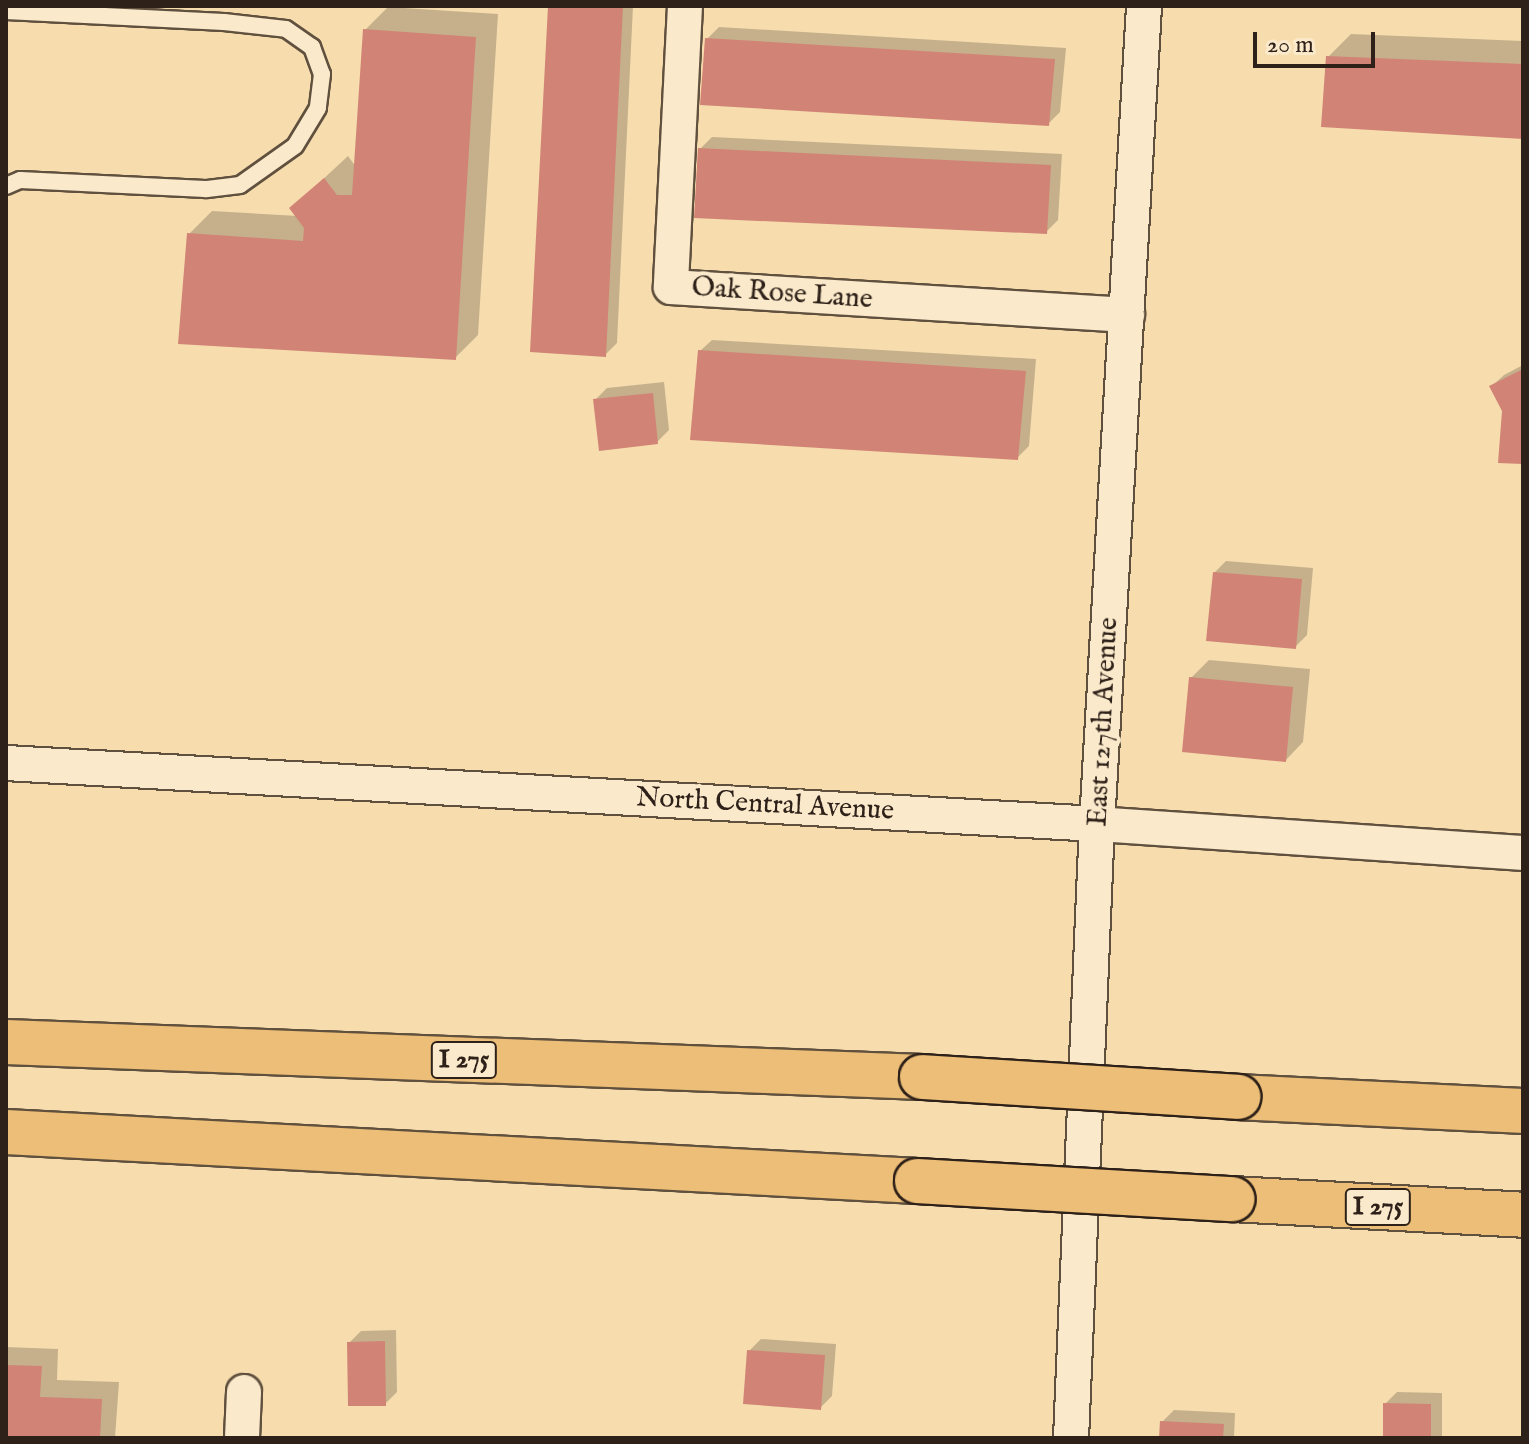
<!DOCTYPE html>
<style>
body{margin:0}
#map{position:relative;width:1529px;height:1444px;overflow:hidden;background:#f7ddae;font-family:"IM FELL English",serif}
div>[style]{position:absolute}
.shadow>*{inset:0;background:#0003}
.building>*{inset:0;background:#d18475}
.roads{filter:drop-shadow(2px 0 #60503e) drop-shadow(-2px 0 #60503e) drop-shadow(0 2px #60503e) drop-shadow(0 -2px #60503e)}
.service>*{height:16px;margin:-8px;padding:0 8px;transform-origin:8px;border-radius:8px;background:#fae9ca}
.minor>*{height:34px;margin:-17px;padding:0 17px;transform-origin:17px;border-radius:17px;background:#fae9ca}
.motorway>*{height:44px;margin:-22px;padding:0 22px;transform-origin:22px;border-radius:22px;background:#ecbe77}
.bridges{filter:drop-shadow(2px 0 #2e2119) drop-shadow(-2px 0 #2e2119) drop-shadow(0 2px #2e2119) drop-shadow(0 -2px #2e2119)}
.motorway-bridge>*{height:44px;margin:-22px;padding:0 22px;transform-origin:22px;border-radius:22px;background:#ecbe77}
span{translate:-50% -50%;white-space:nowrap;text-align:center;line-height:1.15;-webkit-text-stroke:8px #fae9ca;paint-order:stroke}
.shield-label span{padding:2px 6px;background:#fae9ca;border:2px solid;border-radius:6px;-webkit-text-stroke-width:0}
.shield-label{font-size:26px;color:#2e2119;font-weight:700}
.street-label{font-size:28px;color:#2e2119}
.frame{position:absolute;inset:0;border:8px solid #2e2119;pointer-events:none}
.scale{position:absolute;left:1253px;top:32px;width:122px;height:36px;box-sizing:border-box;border:4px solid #2e2119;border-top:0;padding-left:10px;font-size:24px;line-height:28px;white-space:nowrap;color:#2e2119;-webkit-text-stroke:6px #fae9ca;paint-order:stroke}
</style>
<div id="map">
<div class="shadow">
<i style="clip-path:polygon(550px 6px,633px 6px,617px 343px,605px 355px)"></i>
<i style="clip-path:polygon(388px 7px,498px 14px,478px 335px,455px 358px,189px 234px,212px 211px,298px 216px,292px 208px,348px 156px,356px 167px,365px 30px)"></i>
<i style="clip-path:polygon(719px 27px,1066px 48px,1060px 112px,1048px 124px,707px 39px)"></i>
<i style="clip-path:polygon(1351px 34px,1523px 41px,1523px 137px,1328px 57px)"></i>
<i style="clip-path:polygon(712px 137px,1062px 154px,1058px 220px,1046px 232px,700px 149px)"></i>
<i style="clip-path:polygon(712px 340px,1036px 359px,1029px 446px,1017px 458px,700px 351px)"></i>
<i style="clip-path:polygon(1523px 365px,1523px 462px,1492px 386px,1504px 375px)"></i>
<i style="clip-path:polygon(664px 382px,669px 430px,657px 442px,595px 400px,607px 388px)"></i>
<i style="clip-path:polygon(1226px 561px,1313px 568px,1307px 635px,1295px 647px,1214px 573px)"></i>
<i style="clip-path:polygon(1209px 660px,1310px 669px,1303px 742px,1286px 760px,1191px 678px)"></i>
<i style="clip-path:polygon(396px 1330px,397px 1392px,385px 1404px,349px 1343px,361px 1331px)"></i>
<i style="clip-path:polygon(761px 1339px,836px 1344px,832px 1396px,820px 1408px,749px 1351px)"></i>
<i style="clip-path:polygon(6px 1347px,58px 1349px,57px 1380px,119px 1382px,115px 1438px,6px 1438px)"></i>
<i style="clip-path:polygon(1397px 1392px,1442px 1393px,1442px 1438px,1385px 1438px,1385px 1404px)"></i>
<i style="clip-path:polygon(1174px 1410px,1235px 1413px,1234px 1438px,1161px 1438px,1162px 1422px)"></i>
</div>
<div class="building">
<i style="clip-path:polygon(548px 6px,623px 6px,606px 357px,530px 352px)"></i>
<i style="clip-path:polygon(363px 29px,476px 37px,456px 360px,178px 344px,187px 233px,303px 241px,304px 228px,289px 208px,324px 178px,337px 195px,352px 195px)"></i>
<i style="clip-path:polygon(705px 38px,1055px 59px,1049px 126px,700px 105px)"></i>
<i style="clip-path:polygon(1326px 56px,1523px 64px,1523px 139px,1321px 127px)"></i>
<i style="clip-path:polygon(698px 148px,1051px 165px,1047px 234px,694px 218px)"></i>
<i style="clip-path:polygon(698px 350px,1026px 371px,1018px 460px,690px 440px)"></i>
<i style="clip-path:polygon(1523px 369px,1523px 464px,1498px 463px,1502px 411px,1489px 386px)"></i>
<i style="clip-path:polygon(653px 393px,658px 444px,599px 451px,593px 399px)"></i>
<i style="clip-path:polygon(1213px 572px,1302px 579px,1296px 649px,1206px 641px)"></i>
<i style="clip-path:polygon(1189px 677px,1293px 687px,1286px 762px,1182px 752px)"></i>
<i style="clip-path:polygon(385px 1341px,386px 1406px,348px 1406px,347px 1342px)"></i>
<i style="clip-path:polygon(747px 1350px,825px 1355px,821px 1410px,743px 1404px)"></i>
<i style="clip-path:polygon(6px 1365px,42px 1366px,40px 1397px,102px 1399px,100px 1438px,6px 1438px)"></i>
<i style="clip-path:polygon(1383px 1403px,1431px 1404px,1431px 1438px,1383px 1438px)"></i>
<i style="clip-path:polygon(1160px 1421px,1224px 1424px,1223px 1438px,1159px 1438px)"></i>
</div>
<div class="roads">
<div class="service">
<i style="left:6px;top:11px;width:218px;rotate:2.9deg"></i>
<i style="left:224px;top:22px;width:62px;rotate:6.4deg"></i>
<i style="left:286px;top:29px;width:32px;rotate:35deg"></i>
<i style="left:312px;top:47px;width:29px;rotate:70deg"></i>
<i style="left:322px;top:74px;width:34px;rotate:97deg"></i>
<i style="left:318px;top:108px;width:44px;rotate:121.2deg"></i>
<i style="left:295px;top:146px;width:67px;rotate:144.7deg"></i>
<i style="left:240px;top:185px;width:35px;rotate:173deg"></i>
<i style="left:205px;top:189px;width:185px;rotate:-177.2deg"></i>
<i style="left:20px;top:180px;width:15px;rotate:157deg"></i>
</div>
<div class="minor">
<i style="left:685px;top:6px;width:281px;rotate:92.9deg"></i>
<i style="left:671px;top:287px;width:457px;rotate:3.5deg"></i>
<i style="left:6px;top:763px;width:1093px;rotate:3.2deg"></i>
<i style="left:1097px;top:824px;width:427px;rotate:3.9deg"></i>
<i style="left:242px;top:1438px;width:46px;rotate:-87.5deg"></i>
<i style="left:1071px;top:1438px;width:615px;rotate:-87.58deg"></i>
<i style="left:1097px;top:824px;width:819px;rotate:-86.71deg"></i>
</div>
<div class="motorway">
<i style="left:6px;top:1042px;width:917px;rotate:2.19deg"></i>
<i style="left:1238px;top:1097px;width:285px;rotate:2.8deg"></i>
<i style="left:6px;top:1132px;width:912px;rotate:3.08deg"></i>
<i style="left:1232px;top:1199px;width:291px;rotate:3.1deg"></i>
</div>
</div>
<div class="bridges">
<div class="motorway-bridge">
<i style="left:922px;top:1077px;width:317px;rotate:3.6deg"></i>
<i style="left:917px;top:1181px;width:316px;rotate:3.3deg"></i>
</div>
</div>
<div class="shield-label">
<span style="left:464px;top:1060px">I 275</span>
<span style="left:1378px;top:1207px">I 275</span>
</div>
<div class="street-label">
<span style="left:782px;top:294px;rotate:4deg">Oak Rose Lane</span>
<span style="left:1104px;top:722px;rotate:-87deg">East 127th Avenue</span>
<span style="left:765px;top:805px;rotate:3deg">North Central Avenue</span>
</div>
<div class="frame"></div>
<div class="scale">20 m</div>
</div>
